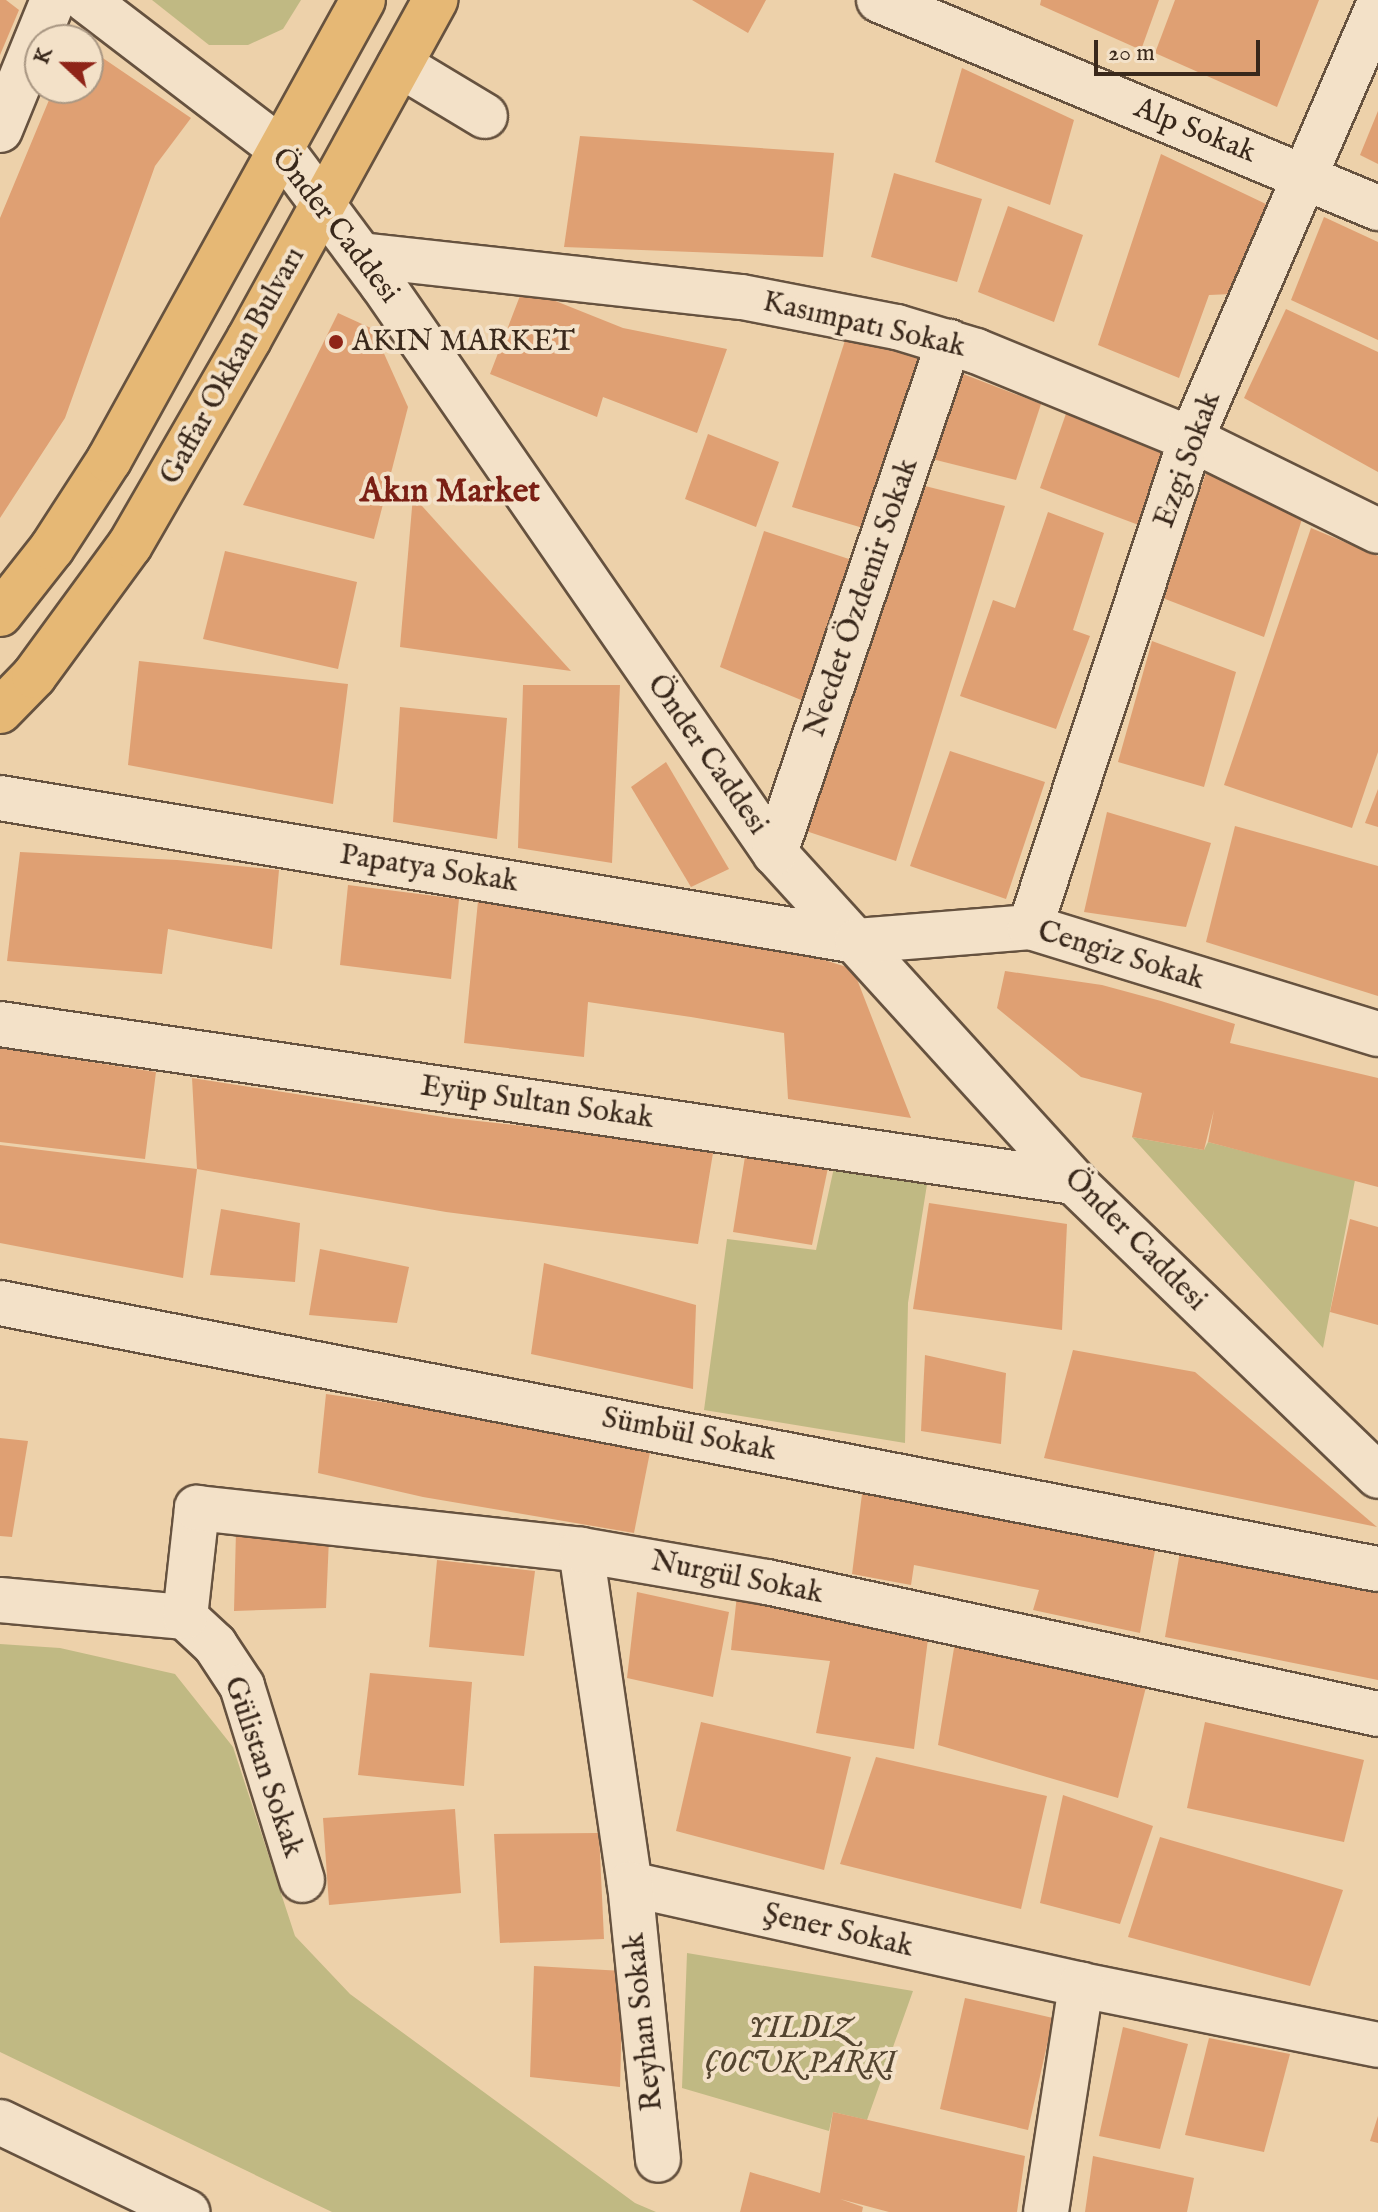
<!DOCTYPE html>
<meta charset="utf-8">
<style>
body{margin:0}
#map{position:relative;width:1378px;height:2212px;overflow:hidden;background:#edd1aa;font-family:"IM FELL English",serif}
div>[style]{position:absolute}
.green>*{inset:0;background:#c0b983}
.building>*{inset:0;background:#dfa073}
.roads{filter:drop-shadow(2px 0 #66523f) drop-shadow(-2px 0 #66523f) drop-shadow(0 2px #66523f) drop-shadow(0 -2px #66523f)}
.minor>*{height:44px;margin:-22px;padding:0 22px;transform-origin:22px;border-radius:22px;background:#f3e1c8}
.major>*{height:44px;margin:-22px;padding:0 22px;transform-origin:22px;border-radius:22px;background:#e6b875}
.dots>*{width:22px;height:22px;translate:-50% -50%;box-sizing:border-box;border:4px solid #f3e1c8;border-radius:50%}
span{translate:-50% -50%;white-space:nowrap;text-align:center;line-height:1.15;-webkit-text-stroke:8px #f3e1c8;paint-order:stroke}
.street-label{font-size:30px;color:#39281b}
.poi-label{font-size:30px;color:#39281b}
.left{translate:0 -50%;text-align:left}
.park-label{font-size:30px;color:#544530;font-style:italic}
.quarter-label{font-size:34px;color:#7a1f14;font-weight:700}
.north{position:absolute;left:24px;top:24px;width:80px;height:80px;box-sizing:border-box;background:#f3e1c8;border:2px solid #a99783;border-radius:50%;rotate:292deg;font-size:22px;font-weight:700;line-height:32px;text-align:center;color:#39281b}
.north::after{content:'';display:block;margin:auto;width:28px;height:36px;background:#8f2418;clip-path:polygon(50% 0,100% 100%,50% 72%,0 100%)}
.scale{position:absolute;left:1094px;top:40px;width:166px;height:36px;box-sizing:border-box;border:4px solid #39281b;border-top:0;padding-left:10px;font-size:24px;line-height:28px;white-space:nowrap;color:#39281b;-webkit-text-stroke:6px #f3e1c8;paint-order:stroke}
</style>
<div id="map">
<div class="green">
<i style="clip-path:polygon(152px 0,301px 0,283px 29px,248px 45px,209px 45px)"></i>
<i style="clip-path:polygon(1132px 1137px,1204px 1150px,1208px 1142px,1355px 1180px,1323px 1348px)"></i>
<i style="clip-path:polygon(835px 1163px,929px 1172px,908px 1303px,905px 1443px,704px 1410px,727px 1239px,816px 1250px)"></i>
<i style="clip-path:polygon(0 1644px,60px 1648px,175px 1674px,233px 1747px,295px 1936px,350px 1994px,635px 2203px,656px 2212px,332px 2212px,0 2052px)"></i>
<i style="clip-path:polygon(687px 1953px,913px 1991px,867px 2120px,833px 2112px,829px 2131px,682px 2088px)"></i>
</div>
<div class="building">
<i style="clip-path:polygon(0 0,6px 0,19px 10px,0 55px)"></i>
<i style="clip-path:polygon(692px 0,766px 0,748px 33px)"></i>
<i style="clip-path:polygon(1041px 0,1159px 0,1141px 50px,1040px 5px)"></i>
<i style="clip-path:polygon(1175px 0,1319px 0,1277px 107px,1155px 53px)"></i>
<i style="clip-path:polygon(88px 48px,191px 118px,155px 166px,65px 418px,0 518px,0 218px,54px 88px,88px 88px)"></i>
<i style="clip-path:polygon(962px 68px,1074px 120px,1050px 205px,935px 162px)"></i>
<i style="clip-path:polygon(1378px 111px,1378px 164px,1360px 155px)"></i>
<i style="clip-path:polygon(580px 136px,834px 153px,823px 257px,564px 247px)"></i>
<i style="clip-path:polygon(1161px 154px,1268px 205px,1232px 294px,1209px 295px,1179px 378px,1098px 345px)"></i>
<i style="clip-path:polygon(894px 173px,982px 199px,957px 282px,871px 257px)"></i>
<i style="clip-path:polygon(1008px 206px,1083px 235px,1054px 322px,978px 292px)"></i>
<i style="clip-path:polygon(1324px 217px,1378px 242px,1378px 340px,1291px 300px)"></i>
<i style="clip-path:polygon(523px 288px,623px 328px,727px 349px,697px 433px,603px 397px,597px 417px,490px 374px)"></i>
<i style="clip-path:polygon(1286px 309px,1378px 352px,1378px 472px,1244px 398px)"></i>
<i style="clip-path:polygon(338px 313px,373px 329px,408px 407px,374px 539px,243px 505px)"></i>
<i style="clip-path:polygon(848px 331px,924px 358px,863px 528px,792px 507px)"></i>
<i style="clip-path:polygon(958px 372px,1041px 404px,1016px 480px,928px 458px)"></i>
<i style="clip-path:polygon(1069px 405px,1171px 446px,1144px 527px,1040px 488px)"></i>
<i style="clip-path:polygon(708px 434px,779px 462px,756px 527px,685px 499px)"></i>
<i style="clip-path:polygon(1208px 468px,1304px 513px,1264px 637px,1160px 597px)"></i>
<i style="clip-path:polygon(917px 484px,1005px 506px,896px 861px,806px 831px)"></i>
<i style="clip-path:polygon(413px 496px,571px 671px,400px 647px)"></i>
<i style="clip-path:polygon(1048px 512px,1104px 533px,1073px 630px,1090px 636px,1056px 729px,960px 696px,993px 600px,1015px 608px)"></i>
<i style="clip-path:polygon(1311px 528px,1378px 556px,1378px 752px,1352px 828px,1224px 785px)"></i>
<i style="clip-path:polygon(764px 531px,855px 561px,811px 704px,720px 667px)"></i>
<i style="clip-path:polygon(225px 551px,357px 582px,338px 669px,203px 639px)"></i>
<i style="clip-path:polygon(1152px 641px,1236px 672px,1204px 787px,1118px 762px)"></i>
<i style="clip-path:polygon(139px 661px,348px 684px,333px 804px,128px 765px)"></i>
<i style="clip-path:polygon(523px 685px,620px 685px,612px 863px,518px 848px)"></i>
<i style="clip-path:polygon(400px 707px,507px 718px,497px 839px,393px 822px)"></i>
<i style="clip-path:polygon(950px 751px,1045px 782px,1006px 899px,910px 866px)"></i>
<i style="clip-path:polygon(666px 762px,729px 869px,691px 887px,631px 787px)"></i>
<i style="clip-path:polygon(1378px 789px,1378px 827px,1365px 823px)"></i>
<i style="clip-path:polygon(1107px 812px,1211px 843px,1186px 927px,1084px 912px)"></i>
<i style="clip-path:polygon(1235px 826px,1378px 866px,1378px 996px,1206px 942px)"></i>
<i style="clip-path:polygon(20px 852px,177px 860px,279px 870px,272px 949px,168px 929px,162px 974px,7px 961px)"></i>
<i style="clip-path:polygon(348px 885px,459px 899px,451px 979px,340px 965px)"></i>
<i style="clip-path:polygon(478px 901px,786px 948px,853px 969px,911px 1118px,788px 1099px,784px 1033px,691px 1017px,588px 1002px,584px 1057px,464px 1043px)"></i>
<i style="clip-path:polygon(1005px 971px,1102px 985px,1161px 1001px,1235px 1024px,1230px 1043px,1378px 1078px,1378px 1187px,1208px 1142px,1214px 1110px,1204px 1150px,1132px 1137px,1142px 1093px,1081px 1077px,997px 1008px)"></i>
<i style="clip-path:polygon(0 1048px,156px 1072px,145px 1159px,0 1142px)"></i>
<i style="clip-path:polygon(192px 1078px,450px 1118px,714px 1147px,698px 1244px,446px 1212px,197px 1169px)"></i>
<i style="clip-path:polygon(747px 1144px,830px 1158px,812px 1245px,733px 1232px)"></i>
<i style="clip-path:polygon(0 1145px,197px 1169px,183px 1278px,0 1243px)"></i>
<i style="clip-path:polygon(929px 1203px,1067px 1224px,1062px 1330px,913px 1309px)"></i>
<i style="clip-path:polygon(221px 1209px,300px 1223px,295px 1282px,210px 1275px)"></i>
<i style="clip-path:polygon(1350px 1219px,1378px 1227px,1378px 1325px,1330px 1312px)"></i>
<i style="clip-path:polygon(320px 1249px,409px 1267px,397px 1323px,309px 1315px)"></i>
<i style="clip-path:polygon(544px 1263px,696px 1305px,693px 1389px,531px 1354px)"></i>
<i style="clip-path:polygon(1073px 1350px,1195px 1372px,1377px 1527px,1044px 1458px)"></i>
<i style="clip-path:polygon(925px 1355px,1006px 1373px,1001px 1444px,921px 1431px)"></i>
<i style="clip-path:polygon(326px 1394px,437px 1410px,650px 1452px,634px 1533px,423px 1497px,318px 1473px)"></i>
<i style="clip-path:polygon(0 1438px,28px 1441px,12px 1537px,0 1536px)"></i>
<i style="clip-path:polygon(863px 1486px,1156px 1545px,1140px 1633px,1033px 1610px,1039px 1590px,914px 1565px,911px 1585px,852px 1574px)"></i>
<i style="clip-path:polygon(236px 1531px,329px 1538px,326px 1608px,234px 1611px)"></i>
<i style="clip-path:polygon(1180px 1552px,1290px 1571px,1378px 1593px,1378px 1680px,1165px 1637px)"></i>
<i style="clip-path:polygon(437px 1560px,535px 1571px,524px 1656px,429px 1647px)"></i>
<i style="clip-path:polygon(637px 1592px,729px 1612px,713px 1697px,627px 1678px)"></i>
<i style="clip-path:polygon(737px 1595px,928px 1639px,914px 1749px,816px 1733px,830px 1661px,731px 1650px)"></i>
<i style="clip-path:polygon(956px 1636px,1146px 1687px,1118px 1798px,938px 1745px)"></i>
<i style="clip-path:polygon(370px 1673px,472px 1682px,464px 1786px,358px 1775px)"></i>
<i style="clip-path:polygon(701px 1722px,851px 1757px,824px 1870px,676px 1831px)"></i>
<i style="clip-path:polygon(1205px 1722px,1364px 1760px,1344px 1842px,1187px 1808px)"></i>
<i style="clip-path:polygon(876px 1757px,1047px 1796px,1021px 1909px,840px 1864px)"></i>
<i style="clip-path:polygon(1063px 1795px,1153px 1826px,1120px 1924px,1040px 1903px)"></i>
<i style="clip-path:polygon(455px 1809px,461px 1893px,329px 1905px,323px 1818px)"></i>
<i style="clip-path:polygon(599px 1833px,604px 1939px,500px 1943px,494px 1834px)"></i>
<i style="clip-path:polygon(1160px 1837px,1343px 1890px,1310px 1986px,1128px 1937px)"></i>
<i style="clip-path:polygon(534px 1966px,623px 1971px,620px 2087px,530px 2077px)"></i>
<i style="clip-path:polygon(965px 1998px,1053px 2018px,1028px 2130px,940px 2109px)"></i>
<i style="clip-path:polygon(1123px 2027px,1188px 2044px,1160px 2149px,1099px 2136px)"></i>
<i style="clip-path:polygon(1209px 2038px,1290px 2054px,1264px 2152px,1185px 2135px)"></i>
<i style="clip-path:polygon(833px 2112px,1025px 2156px,1017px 2212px,889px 2212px,840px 2199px,863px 2207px,862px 2212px,740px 2212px,750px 2172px,820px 2193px)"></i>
<i style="clip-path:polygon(1378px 2116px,1378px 2143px,1370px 2141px)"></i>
<i style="clip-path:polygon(1093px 2156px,1194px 2178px,1187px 2212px,1085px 2212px)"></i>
</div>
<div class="roads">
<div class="minor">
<i style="left:86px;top:0;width:247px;rotate:37.4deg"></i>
<i style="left:282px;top:150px;width:167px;rotate:53.3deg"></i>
<i style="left:382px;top:284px;width:692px;rotate:55.37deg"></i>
<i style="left:775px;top:853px;width:445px;rotate:47.7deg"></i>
<i style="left:1074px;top:1182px;width:423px;rotate:44deg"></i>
<i style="left:879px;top:0;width:541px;rotate:22.63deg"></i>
<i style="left:400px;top:65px;width:99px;rotate:31deg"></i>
<i style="left:0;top:130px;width:140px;rotate:-67.8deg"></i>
<i style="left:361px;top:255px;width:383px;rotate:6.3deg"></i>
<i style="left:742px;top:297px;width:158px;rotate:11deg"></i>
<i style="left:897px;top:327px;width:83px;rotate:16.9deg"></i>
<i style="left:976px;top:351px;width:232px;rotate:22.3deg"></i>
<i style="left:1191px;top:439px;width:208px;rotate:26.2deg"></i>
<i style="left:0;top:798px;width:869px;rotate:9.47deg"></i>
<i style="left:857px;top:941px;width:174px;rotate:-4.6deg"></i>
<i style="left:1030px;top:927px;width:364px;rotate:17.1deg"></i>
<i style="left:775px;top:853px;width:540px;rotate:-71.2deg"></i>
<i style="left:1030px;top:927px;width:514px;rotate:-71.74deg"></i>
<i style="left:1191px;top:439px;width:472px;rotate:-66.6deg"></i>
<i style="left:0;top:1024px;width:1086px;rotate:8.37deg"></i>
<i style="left:0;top:1303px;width:1403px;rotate:10.93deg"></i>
<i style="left:581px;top:1550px;width:338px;rotate:81.7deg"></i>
<i style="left:630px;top:1884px;width:462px;rotate:12.6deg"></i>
<i style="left:1081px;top:1985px;width:303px;rotate:11.4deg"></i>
<i style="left:0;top:1600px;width:186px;rotate:5.3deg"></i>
<i style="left:185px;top:1617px;width:41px;rotate:43deg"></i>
<i style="left:215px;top:1645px;width:49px;rotate:56.6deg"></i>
<i style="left:242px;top:1686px;width:203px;rotate:72.8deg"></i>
<i style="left:185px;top:1617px;width:110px;rotate:-83.7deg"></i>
<i style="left:197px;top:1508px;width:386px;rotate:6.2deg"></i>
<i style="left:581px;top:1550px;width:189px;rotate:9.8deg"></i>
<i style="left:767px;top:1582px;width:625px;rotate:12.19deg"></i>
<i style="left:630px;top:1884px;width:277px;rotate:84.2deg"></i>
<i style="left:0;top:2122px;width:208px;rotate:25.7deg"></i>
<i style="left:1046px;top:2212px;width:230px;rotate:-81.2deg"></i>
</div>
<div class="major">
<i style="left:0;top:614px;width:84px;rotate:-51.8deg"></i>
<i style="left:52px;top:548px;width:105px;rotate:-57.1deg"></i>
<i style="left:109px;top:460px;width:525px;rotate:-61.09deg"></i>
<i style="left:0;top:711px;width:49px;rotate:-45.8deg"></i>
<i style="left:34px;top:676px;width:162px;rotate:-53.8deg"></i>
<i style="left:130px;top:545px;width:238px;rotate:-60deg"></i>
<i style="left:249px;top:339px;width:387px;rotate:-61.2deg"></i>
</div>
</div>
<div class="dots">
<i style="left:336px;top:342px;background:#8f2418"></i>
</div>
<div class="street-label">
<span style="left:1195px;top:131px;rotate:22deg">Alp Sokak</span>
<span style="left:335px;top:226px;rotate:52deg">Önder Caddesi</span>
<span style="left:864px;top:325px;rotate:13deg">Kasımpatı Sokak</span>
<span style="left:233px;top:366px;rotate:-61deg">Gaffar Okkan Bulvarı</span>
<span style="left:1188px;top:460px;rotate:-70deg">Ezgi Sokak</span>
<span style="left:862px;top:598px;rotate:-71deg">Necdet Özdemir Sokak</span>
<span style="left:707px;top:755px;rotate:55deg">Önder Caddesi</span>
<span style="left:429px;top:869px;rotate:9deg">Papatya Sokak</span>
<span style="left:1121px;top:956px;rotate:17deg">Cengiz Sokak</span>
<span style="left:537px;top:1103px;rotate:8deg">Eyüp Sultan Sokak</span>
<span style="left:1135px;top:1240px;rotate:45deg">Önder Caddesi</span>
<span style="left:689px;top:1435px;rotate:11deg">Sümbül Sokak</span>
<span style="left:737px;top:1578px;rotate:11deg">Nurgül Sokak</span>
<span style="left:263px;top:1767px;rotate:71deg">Gülistan Sokak</span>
<span style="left:838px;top:1931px;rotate:13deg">Şener Sokak</span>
<span style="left:644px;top:2022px;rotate:-96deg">Reyhan Sokak</span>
</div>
<div class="poi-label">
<span class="left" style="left:352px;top:342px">AKIN MARKET</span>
</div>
<div class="park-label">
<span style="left:800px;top:2046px">YILDIZ<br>ÇOCUK PARKI</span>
</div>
<div class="quarter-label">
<span style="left:450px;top:492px">Akın Market</span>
</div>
<div class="north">K</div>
<div class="scale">20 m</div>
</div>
